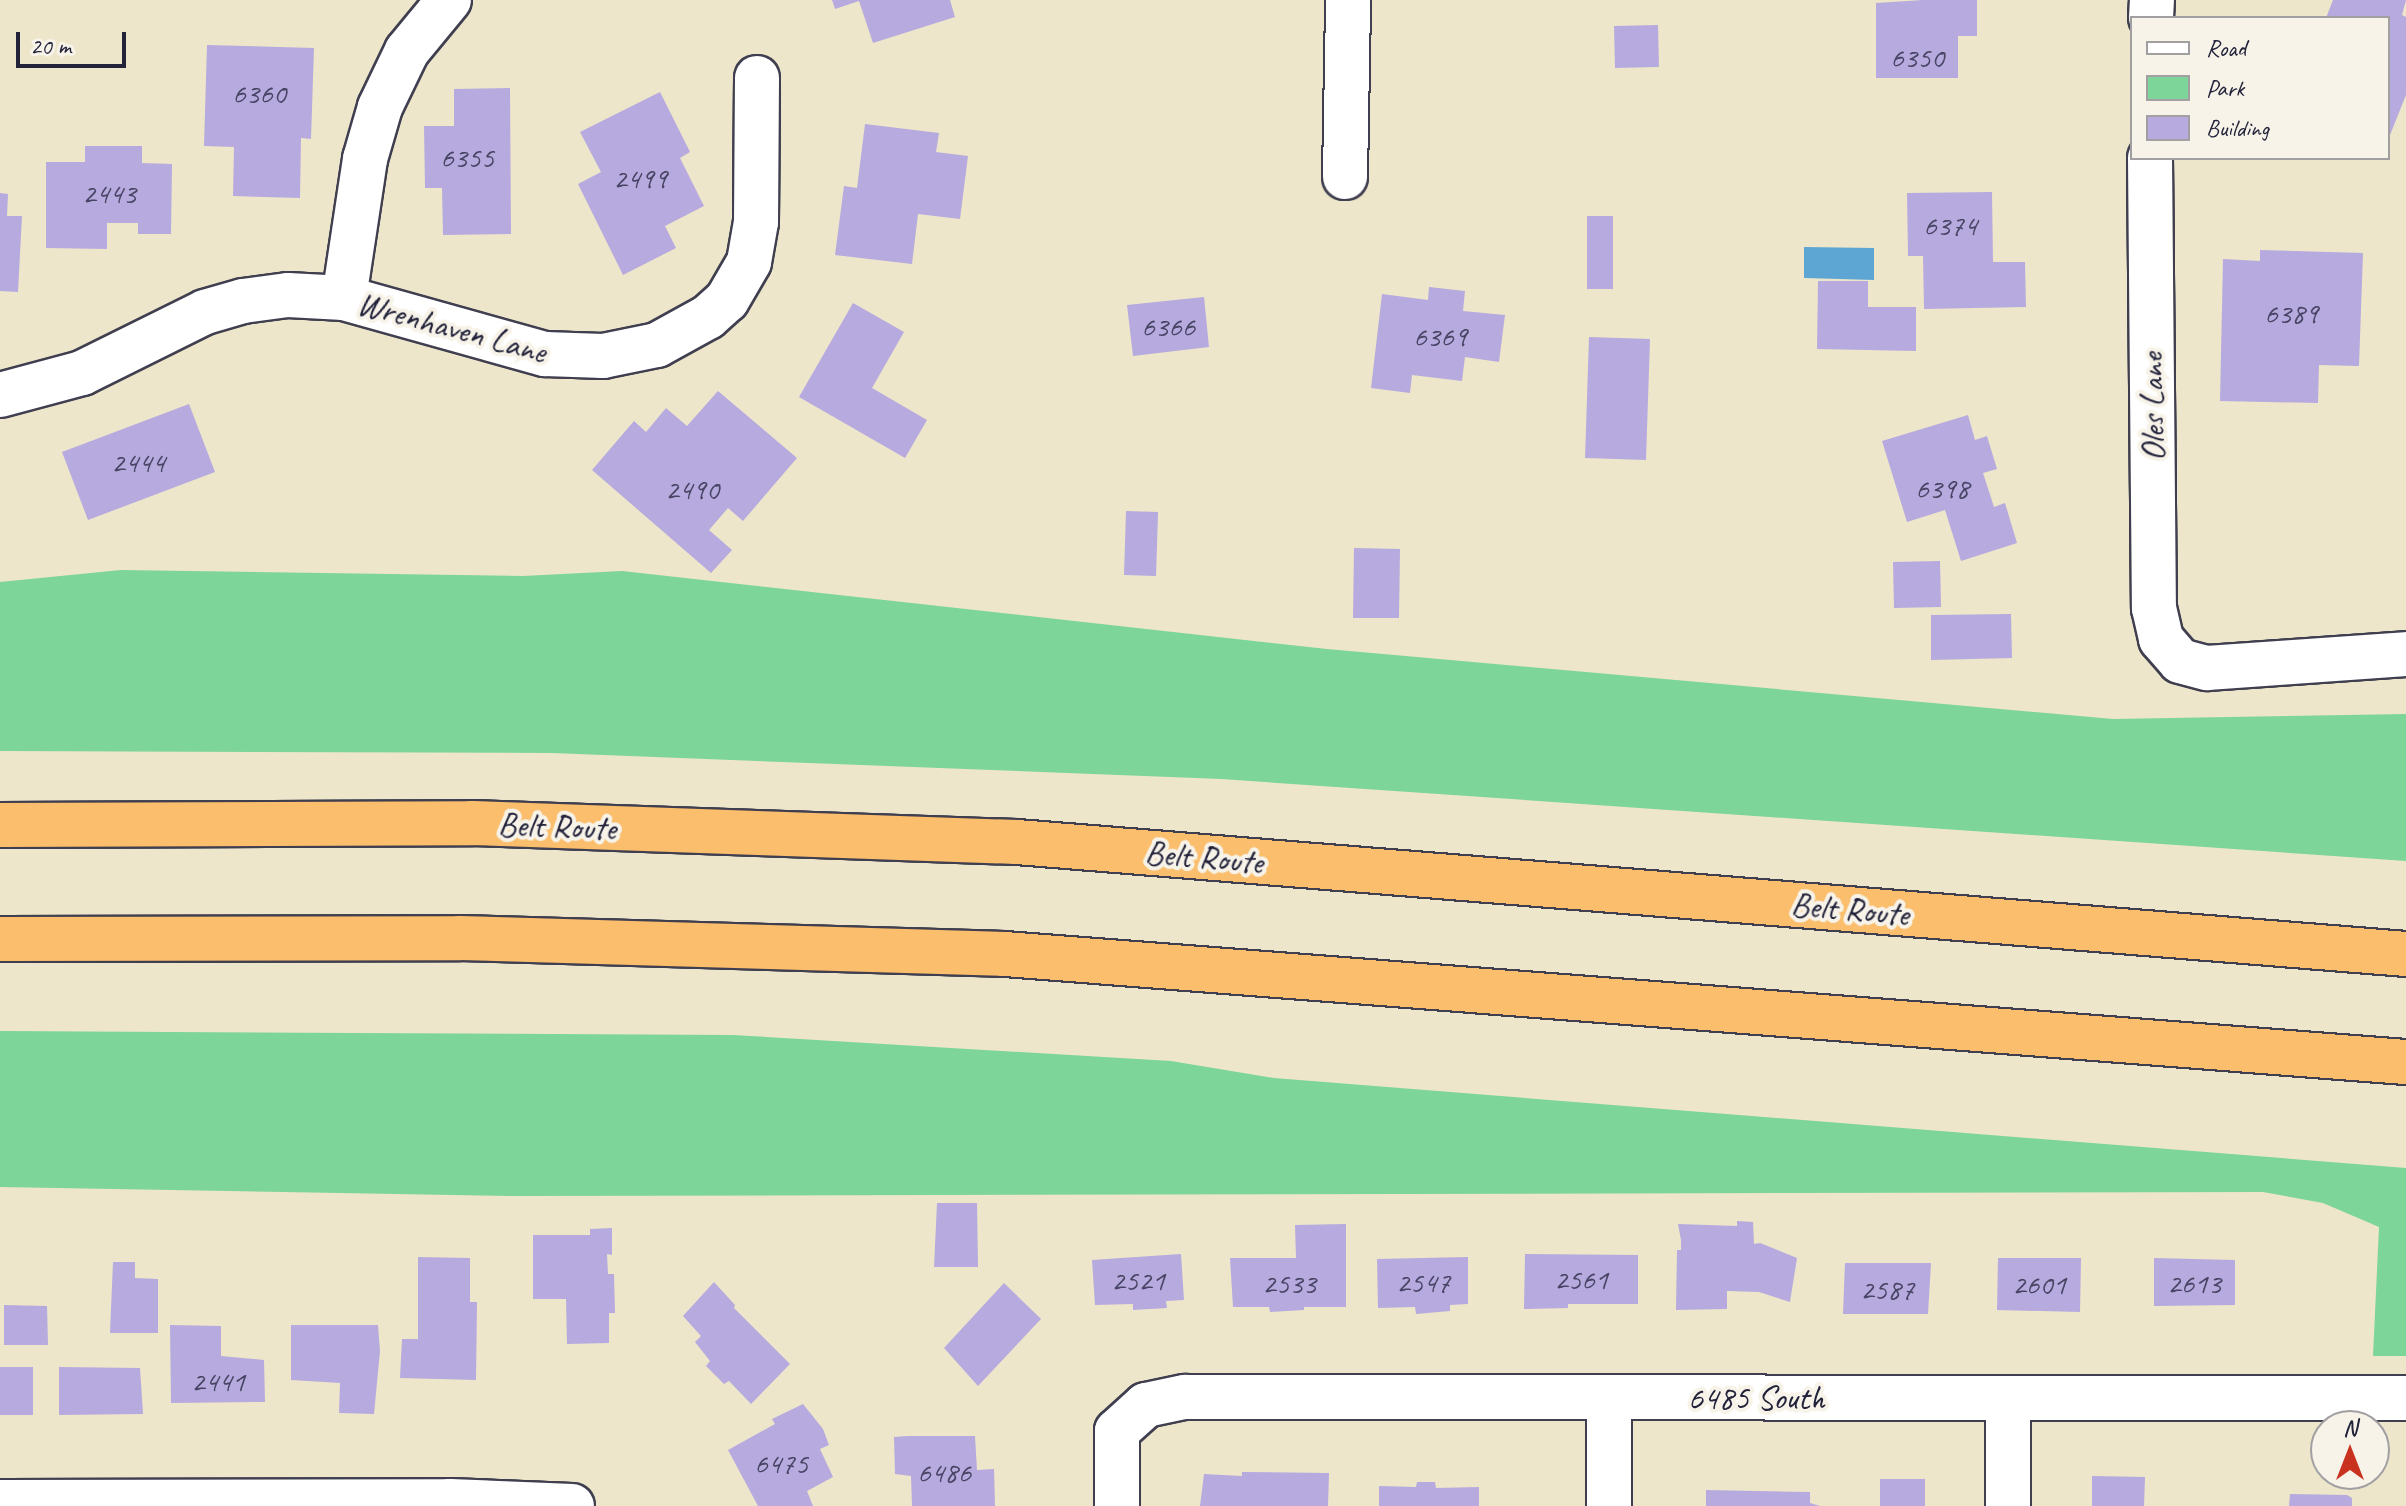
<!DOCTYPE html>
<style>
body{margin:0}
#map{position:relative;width:2406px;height:1506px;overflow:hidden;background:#ede6ca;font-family:Caveat,sans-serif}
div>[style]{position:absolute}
.green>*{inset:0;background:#7dd59a}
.water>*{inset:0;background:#5da6d4}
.building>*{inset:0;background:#b6aadf}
.roads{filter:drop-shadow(2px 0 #403f50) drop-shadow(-2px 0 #403f50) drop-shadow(0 2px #403f50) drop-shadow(0 -2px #403f50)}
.minor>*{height:44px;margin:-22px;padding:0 22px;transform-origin:22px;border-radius:22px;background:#fff}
.highway>*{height:44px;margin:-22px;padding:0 22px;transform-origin:22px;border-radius:22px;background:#fabe6d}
span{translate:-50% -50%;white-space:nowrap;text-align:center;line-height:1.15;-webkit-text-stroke:8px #f7f3e8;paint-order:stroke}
.number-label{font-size:30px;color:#474464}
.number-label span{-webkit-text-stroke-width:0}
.street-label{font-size:34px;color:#22223b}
.legend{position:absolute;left:2130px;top:16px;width:260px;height:144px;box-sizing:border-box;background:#f7f3e8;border:2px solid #a29fa3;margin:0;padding:10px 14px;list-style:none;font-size:24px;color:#22223b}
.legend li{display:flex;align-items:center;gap:16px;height:40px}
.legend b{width:40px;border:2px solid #a29fa3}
.north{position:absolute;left:2310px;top:1410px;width:80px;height:80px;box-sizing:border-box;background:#f7f3e8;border:2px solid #a29fa3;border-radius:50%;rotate:0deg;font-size:22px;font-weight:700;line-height:32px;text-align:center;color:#22223b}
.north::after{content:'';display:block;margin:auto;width:28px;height:36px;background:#c8321e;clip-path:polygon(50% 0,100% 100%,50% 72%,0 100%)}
.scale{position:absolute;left:16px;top:32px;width:110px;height:36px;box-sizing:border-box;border:4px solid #22223b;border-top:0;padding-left:10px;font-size:24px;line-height:28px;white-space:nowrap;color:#22223b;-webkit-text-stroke:6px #f7f3e8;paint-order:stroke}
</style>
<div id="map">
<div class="green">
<i style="clip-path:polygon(121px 570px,523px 576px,622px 571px,1327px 649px,2113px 719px,2406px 714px,2406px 861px,1221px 779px,552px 753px,0 751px,0 582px)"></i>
<i style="clip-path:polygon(0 1031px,733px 1035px,1171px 1061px,1274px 1078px,2406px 1168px,2406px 1356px,2373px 1356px,2379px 1227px,2323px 1203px,2263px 1192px,513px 1196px,0 1187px)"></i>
</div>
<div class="water">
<i style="clip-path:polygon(1804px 247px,1874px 248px,1874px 280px,1804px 278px)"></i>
</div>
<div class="building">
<i style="clip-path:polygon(832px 0,950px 0,955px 17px,873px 43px,859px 1px,835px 9px)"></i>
<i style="clip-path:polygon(1923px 0,1977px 0,1977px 36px,1958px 36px,1958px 78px,1876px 78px,1876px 3px)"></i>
<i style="clip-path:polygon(2333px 0,2406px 0,2402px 15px,2406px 17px,2406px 95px,2388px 140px,2388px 18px,2326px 18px)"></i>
<i style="clip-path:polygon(1658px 25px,1659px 67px,1615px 68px,1614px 26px)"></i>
<i style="clip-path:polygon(207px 45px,314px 48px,311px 139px,301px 138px,300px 198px,233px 196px,234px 147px,204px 146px)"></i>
<i style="clip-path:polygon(510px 88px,511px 234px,443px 235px,442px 188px,425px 188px,424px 126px,454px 126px,454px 89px)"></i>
<i style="clip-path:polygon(660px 92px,690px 152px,680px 158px,704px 206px,665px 226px,676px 248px,623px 275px,578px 184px,601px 172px,580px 132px)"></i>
<i style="clip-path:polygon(865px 124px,939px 133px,936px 152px,968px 156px,960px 219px,918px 214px,912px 264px,835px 255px,844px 186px,857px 188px)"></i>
<i style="clip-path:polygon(85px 146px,142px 146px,142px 163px,172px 164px,171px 234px,138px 234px,138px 223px,107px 223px,107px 249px,46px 248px,46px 162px,85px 162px)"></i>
<i style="clip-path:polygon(1992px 192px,1993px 262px,2025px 262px,2026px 307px,1924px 309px,1923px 256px,1908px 256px,1907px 193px)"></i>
<i style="clip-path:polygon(0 193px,8px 194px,7px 216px,22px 216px,18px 292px,0 291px)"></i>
<i style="clip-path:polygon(1587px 216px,1613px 216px,1613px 289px,1587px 289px)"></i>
<i style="clip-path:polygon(2260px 250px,2363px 253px,2359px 366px,2319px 365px,2318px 403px,2220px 401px,2223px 259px,2260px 261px)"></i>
<i style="clip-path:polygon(1818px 281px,1868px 281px,1868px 307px,1916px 307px,1916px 351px,1817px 349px)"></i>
<i style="clip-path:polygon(1429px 287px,1465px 291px,1463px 311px,1505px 315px,1499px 362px,1465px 357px,1462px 381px,1412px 375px,1410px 393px,1371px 388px,1382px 294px,1428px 300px)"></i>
<i style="clip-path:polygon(1204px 297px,1209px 347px,1133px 356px,1127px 305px)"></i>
<i style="clip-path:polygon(853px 303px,904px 332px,872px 388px,927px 420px,905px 458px,799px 397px)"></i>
<i style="clip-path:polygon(1589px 337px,1650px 339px,1646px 460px,1585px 458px)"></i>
<i style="clip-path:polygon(718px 391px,797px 458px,743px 521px,728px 508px,709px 530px,732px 550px,711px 573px,592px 470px,634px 421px,646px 432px,666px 408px,687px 426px)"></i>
<i style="clip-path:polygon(189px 404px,215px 472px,88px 520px,62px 452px)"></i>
<i style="clip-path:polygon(1968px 415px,1975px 440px,1987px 436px,1997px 469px,1983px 473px,1994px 507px,2005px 503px,2017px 543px,1961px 561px,1945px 510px,1907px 522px,1882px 441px)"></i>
<i style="clip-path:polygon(1126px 511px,1158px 512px,1156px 576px,1124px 575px)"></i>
<i style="clip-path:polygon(1354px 548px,1400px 549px,1399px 618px,1353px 618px)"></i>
<i style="clip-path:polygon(1940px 561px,1941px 607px,1894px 608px,1893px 562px)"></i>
<i style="clip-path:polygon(2011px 614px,2012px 658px,1931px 660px,1931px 615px)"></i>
<i style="clip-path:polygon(937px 1203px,977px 1203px,978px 1267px,934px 1267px)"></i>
<i style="clip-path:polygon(1737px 1221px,1753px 1222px,1754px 1244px,1760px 1243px,1797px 1258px,1790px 1302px,1759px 1292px,1727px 1291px,1727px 1309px,1676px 1310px,1677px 1250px,1681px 1250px,1681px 1240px,1678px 1224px,1737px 1226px)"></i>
<i style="clip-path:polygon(1346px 1224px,1346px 1307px,1304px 1307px,1304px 1310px,1270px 1312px,1269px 1307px,1233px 1307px,1230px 1258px,1296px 1258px,1295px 1225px)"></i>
<i style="clip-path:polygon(612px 1228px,612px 1255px,607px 1254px,608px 1274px,614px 1274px,615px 1313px,609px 1313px,609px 1343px,567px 1344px,566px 1299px,533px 1299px,533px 1235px,590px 1235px,590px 1229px)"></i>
<i style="clip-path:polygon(1181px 1254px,1184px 1300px,1166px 1301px,1167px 1308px,1133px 1310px,1133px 1304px,1095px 1305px,1092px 1260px)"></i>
<i style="clip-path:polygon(1525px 1254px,1638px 1255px,1638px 1304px,1568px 1304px,1568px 1308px,1524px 1309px)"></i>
<i style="clip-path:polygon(418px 1257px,470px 1258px,470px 1302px,477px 1302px,476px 1380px,400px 1378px,402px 1339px,418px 1339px)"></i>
<i style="clip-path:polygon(1468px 1257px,1468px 1304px,1450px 1305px,1450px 1311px,1416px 1314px,1415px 1307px,1378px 1308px,1377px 1259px)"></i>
<i style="clip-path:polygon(1998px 1258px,2081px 1258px,2080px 1312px,1997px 1310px)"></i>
<i style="clip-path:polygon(2154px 1258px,2235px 1260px,2235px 1305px,2154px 1306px)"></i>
<i style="clip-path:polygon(113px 1262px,135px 1262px,135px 1278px,158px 1279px,158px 1333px,110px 1333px)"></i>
<i style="clip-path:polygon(1845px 1263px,1931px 1263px,1928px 1314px,1843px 1314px)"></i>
<i style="clip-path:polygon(714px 1282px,735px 1305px,734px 1308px,790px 1364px,751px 1404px,729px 1381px,724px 1384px,706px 1366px,710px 1361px,695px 1342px,701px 1336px,683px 1316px)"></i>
<i style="clip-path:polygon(1004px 1283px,1041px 1319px,978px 1386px,944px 1348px)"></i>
<i style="clip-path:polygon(4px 1305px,47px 1306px,48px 1345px,4px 1345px)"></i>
<i style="clip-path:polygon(170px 1325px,221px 1326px,221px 1356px,264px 1360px,265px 1402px,171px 1403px)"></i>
<i style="clip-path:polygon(291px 1325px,378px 1325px,380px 1351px,374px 1414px,339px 1413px,340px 1383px,291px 1380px)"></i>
<i style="clip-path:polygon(0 1367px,33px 1367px,33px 1415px,0 1415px)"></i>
<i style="clip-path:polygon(59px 1367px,140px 1368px,143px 1414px,59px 1415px)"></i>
<i style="clip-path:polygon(803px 1404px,823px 1429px,829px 1445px,820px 1449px,833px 1477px,807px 1491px,813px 1506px,758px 1506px,728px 1450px,775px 1424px,772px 1419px)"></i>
<i style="clip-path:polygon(908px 1436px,975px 1436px,977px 1470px,994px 1469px,995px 1506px,912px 1506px,911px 1476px,895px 1474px,894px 1437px)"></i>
<i style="clip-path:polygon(1242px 1472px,1329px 1473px,1328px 1506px,1200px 1506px,1204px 1474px,1242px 1476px)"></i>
<i style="clip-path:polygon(2092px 1476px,2145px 1477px,2144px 1506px,2092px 1506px)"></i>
<i style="clip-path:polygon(1880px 1479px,1925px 1479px,1925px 1506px,1880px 1506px)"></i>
<i style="clip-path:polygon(1417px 1482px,1435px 1482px,1436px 1488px,1479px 1487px,1479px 1506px,1379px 1506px,1379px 1486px,1416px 1487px)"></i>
<i style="clip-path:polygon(1706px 1490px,1810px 1492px,1810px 1503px,1820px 1506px,1706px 1506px)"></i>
<i style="clip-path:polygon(2290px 1494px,2347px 1495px,2352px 1498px,2352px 1506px,2289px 1506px)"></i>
</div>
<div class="roads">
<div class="minor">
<i style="left:2151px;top:18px;width:18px;rotate:-87deg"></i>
<i style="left:2150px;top:158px;width:450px;rotate:89.5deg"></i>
<i style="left:2154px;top:608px;width:32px;rotate:77deg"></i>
<i style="left:2161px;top:639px;width:29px;rotate:49deg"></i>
<i style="left:2180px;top:661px;width:28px;rotate:15deg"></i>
<i style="left:2207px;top:668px;width:199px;rotate:-4deg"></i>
<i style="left:1345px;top:177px;width:177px;rotate:-89deg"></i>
<i style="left:344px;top:298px;width:141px;rotate:-81.4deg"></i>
<i style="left:365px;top:159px;width:54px;rotate:-73.9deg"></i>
<i style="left:380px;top:107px;width:62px;rotate:-64.3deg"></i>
<i style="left:407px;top:51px;width:66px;rotate:-50.5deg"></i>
<i style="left:0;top:395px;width:85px;rotate:-15deg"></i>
<i style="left:82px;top:373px;width:137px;rotate:-26.4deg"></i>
<i style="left:205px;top:312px;width:40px;rotate:-16deg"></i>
<i style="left:243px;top:301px;width:45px;rotate:-7.6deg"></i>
<i style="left:288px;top:295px;width:56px;rotate:3.1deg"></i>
<i style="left:344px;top:298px;width:209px;rotate:15.6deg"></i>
<i style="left:545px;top:354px;width:58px;rotate:2deg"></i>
<i style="left:603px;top:356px;width:55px;rotate:-11.5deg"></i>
<i style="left:657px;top:345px;width:58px;rotate:-28.8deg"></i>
<i style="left:708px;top:317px;width:25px;rotate:-42deg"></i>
<i style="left:727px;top:300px;width:44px;rotate:-59.9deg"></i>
<i style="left:749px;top:262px;width:41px;rotate:-80.1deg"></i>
<i style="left:756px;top:222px;width:144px;rotate:-89.6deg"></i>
<i style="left:1609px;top:1398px;width:108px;rotate:90deg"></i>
<i style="left:0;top:1502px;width:450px;rotate:-0.1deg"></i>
<i style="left:450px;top:1501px;width:122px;rotate:2.3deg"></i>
<i style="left:1117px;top:1506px;width:75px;rotate:-90deg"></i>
<i style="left:1117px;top:1431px;width:39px;rotate:-42deg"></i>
<i style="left:1146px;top:1405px;width:40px;rotate:-12deg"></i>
<i style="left:1185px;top:1397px;width:1221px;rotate:0.05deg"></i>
<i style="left:2008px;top:1506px;width:108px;rotate:-90deg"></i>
</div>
<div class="highway">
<i style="left:0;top:825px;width:472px;rotate:-0.2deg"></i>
<i style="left:472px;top:823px;width:545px;rotate:2deg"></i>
<i style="left:1017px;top:842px;width:1394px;rotate:4.61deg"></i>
<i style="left:0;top:939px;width:460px;rotate:-0.1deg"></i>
<i style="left:460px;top:938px;width:545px;rotate:1.68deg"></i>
<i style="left:1005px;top:954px;width:1405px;rotate:4.41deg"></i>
</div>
</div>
<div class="number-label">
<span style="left:1917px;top:57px">6350</span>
<span style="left:259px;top:93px">6360</span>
<span style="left:467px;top:157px">6355</span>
<span style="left:640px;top:178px">2499</span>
<span style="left:109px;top:193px">2443</span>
<span style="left:1950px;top:225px">6374</span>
<span style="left:2291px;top:313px">6389</span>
<span style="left:1168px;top:326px">6366</span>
<span style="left:1440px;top:336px">6369</span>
<span style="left:138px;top:462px">2444</span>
<span style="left:1942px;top:488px">6398</span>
<span style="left:692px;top:489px">2490</span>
<span style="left:1581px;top:1279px">2561</span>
<span style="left:1138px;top:1280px">2521</span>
<span style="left:1423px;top:1282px">2547</span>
<span style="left:1289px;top:1283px">2533</span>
<span style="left:2194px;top:1283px">2613</span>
<span style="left:2039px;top:1284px">2601</span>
<span style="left:1887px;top:1289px">2587</span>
<span style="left:218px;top:1381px">2441</span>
<span style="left:781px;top:1463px">6475</span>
<span style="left:944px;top:1472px">6486</span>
</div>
<div class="street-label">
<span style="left:452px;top:327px;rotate:15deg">Wrenhaven Lane</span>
<span style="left:2152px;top:407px;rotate:-91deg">Oles Lane</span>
<span style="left:557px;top:826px;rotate:2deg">Belt Route</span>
<span style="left:1204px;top:857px;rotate:5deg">Belt Route</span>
<span style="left:1850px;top:909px;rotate:5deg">Belt Route</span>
<span style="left:1756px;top:1398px">6485 South</span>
</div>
<ul class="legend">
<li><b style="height:10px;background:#fff"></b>Road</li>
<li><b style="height:22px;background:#7dd59a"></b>Park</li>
<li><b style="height:22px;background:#b6aadf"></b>Building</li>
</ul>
<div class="north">N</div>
<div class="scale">20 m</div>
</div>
